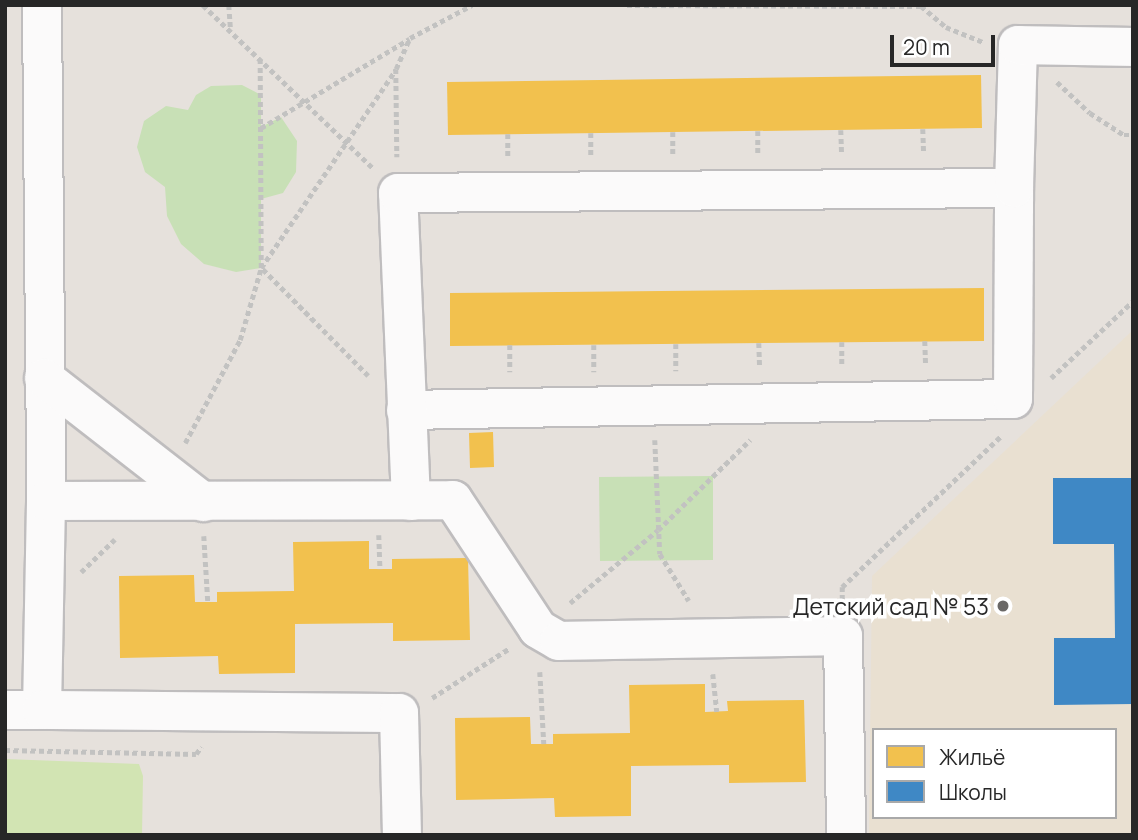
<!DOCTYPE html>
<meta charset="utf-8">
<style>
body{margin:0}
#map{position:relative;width:1138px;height:840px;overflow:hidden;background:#e6e1dc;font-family:Manrope,sans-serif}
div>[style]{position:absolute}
.education>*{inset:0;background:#e9e0d1}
.green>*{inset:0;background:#c8e0b6}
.pitch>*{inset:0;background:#d2e4b3}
.homes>*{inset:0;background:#f2c14e}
.schools>*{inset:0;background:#3f88c5}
.path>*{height:4.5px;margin-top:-2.25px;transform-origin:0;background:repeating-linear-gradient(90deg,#c2c2c1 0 5px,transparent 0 8.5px)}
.roads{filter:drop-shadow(2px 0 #bfbdbe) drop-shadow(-2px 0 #bfbdbe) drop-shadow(0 2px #bfbdbe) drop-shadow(0 -2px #bfbdbe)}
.minor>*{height:38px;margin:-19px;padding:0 19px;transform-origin:19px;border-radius:19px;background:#fbfafa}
.dots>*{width:19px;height:19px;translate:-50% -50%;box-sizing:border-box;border:4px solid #fff;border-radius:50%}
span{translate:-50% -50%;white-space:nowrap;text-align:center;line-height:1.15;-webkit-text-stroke:7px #fff;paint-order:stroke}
.poi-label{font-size:23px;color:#272727}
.right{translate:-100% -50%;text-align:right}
.frame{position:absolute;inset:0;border:7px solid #272727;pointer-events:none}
.legend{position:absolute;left:872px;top:728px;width:245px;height:91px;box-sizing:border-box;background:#fff;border:2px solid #a9a9a9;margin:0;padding:9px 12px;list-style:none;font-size:21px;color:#272727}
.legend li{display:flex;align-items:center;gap:14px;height:35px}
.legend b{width:35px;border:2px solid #a9a9a9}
.scale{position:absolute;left:890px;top:35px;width:105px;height:32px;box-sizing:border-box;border:4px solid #272727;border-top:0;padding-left:9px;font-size:21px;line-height:24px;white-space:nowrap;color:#272727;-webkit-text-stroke:5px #fff;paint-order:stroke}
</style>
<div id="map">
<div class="education">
<i style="clip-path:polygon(evenodd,1133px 330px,1133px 835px,869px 835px,872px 576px,1133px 330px,874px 730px,1115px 730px,1115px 817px,874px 817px,874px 730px)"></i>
</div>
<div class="green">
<i style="clip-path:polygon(242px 85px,261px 95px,261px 127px,281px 117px,297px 141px,296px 172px,283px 193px,261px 199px,261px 268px,236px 272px,204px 264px,181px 244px,167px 216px,165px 187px,145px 172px,137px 147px,144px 121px,166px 106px,188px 110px,196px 95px,211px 86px)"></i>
<i style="clip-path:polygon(713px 476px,713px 560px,600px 561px,599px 477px)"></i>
</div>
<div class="pitch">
<i style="clip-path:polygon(5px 759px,139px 764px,143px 776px,142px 835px,5px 835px)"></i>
</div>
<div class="homes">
<i style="clip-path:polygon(981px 75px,982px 128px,448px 135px,447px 82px)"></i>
<i style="clip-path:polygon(984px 288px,984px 341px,450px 346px,450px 293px)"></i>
<i style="clip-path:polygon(493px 432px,494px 467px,470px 468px,469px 433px)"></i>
<i style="clip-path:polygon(369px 541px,369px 569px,392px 569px,392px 559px,468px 558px,470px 640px,393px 641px,393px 623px,295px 624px,295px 673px,219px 674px,218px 656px,120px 658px,119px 576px,194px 575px,195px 602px,217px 602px,217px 592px,294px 591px,293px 542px)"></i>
<i style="clip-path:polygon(705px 684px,705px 712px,728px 711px,727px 701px,804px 700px,806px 782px,729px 783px,729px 765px,631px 766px,631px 816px,555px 817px,554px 798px,456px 800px,455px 718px,530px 717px,531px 744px,553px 744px,553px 734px,630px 733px,629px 685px)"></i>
</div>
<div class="schools">
<i style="clip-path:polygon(1053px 478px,1133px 478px,1133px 704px,1054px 705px,1054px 638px,1115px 638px,1114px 544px,1053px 544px)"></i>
</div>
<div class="path">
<i style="left:203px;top:5px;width:237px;rotate:43.8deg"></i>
<i style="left:229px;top:5px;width:26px;rotate:86deg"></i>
<i style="left:627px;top:5px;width:294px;rotate:0.2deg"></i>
<i style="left:921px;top:6px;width:33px;rotate:40deg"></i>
<i style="left:946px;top:27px;width:40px;rotate:22deg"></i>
<i style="left:396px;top:69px;width:88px;rotate:89.3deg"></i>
<i style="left:1057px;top:82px;width:45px;rotate:43.2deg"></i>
<i style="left:1090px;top:113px;width:40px;rotate:32.9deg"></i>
<i style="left:1124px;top:135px;width:9px"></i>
<i style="left:261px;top:128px;width:173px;rotate:-31deg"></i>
<i style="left:923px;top:129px;width:23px;rotate:88deg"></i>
<i style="left:841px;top:130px;width:23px;rotate:88deg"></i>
<i style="left:758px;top:131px;width:23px;rotate:90deg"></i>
<i style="left:673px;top:132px;width:24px;rotate:90deg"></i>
<i style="left:591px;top:133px;width:24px;rotate:90deg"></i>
<i style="left:508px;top:134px;width:23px;rotate:90deg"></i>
<i style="left:925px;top:341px;width:24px;rotate:88deg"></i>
<i style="left:842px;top:342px;width:23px;rotate:90deg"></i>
<i style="left:759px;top:343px;width:23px;rotate:88deg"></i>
<i style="left:676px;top:344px;width:27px;rotate:90deg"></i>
<i style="left:510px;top:345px;width:27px;rotate:90deg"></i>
<i style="left:594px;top:345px;width:27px;rotate:90deg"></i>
<i style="left:368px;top:376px;width:152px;rotate:-134.7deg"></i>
<i style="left:261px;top:268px;width:240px;rotate:-55.8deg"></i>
<i style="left:396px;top:69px;width:34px;rotate:-66deg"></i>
<i style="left:410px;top:38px;width:70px;rotate:-28deg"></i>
<i style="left:1051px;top:378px;width:112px;rotate:-43.2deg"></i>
<i style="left:655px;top:440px;width:114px;rotate:87.5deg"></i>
<i style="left:660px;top:554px;width:55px;rotate:58.3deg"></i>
<i style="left:185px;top:443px;width:117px;rotate:-61.9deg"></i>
<i style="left:240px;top:340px;width:75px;rotate:-73.7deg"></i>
<i style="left:261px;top:268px;width:208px;rotate:-90.3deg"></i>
<i style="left:379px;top:535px;width:34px;rotate:88deg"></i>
<i style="left:204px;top:536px;width:66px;rotate:86.5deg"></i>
<i style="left:81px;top:572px;width:47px;rotate:-44.1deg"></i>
<i style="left:842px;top:600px;width:13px;rotate:-90deg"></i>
<i style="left:842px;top:587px;width:219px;rotate:-43.5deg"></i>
<i style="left:570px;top:603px;width:114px;rotate:-39.7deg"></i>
<i style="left:658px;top:530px;width:129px;rotate:-44.4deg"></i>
<i style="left:540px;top:672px;width:72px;rotate:86.8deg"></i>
<i style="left:713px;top:674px;width:38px;rotate:84deg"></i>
<i style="left:432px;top:698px;width:93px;rotate:-32.7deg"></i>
<i style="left:5px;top:750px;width:191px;rotate:1.2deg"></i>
<i style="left:196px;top:754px;width:9px;rotate:-54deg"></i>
</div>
<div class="roads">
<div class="minor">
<i style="left:42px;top:5px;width:496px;rotate:89.5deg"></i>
<i style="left:44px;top:378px;width:202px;rotate:37.9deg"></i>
<i style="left:406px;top:410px;width:607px;rotate:-1.04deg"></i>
<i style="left:1013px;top:399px;width:211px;rotate:-89.7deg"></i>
<i style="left:411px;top:501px;width:308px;rotate:-92.4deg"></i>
<i style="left:398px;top:193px;width:616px;rotate:-0.47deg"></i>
<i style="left:1014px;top:188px;width:143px;rotate:-88.4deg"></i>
<i style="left:1018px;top:45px;width:115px;rotate:1deg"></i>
<i style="left:5px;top:710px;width:37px"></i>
<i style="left:42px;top:710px;width:209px;rotate:-88.9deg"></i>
<i style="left:46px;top:501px;width:407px;rotate:-0.1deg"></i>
<i style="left:453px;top:500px;width:154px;rotate:56.6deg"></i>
<i style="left:538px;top:629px;width:24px;rotate:30deg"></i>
<i style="left:559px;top:641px;width:284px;rotate:-1deg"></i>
<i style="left:843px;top:636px;width:199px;rotate:89.1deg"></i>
<i style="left:42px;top:710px;width:357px;rotate:0.5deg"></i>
<i style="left:399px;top:713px;width:122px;rotate:88.6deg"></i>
</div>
</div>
<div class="dots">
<i style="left:1003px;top:606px;background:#6a6866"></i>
</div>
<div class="poi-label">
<span class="right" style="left:989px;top:606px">Детский сад № 53</span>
</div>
<div class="frame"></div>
<ul class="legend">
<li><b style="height:19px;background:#f2c14e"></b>Жильё</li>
<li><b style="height:19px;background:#3f88c5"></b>Школы</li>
</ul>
<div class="scale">20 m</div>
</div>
